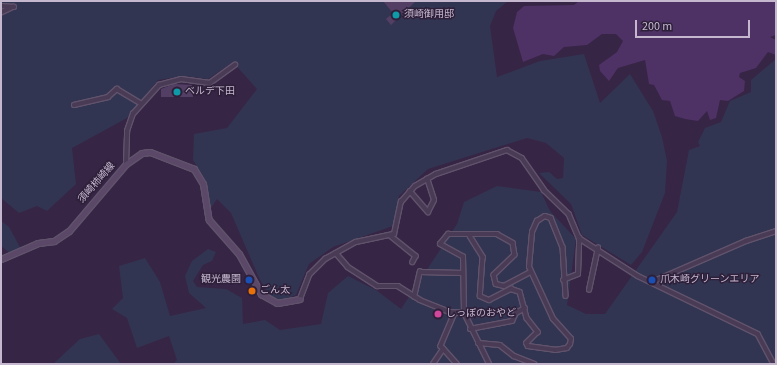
<!DOCTYPE html>
<meta charset="utf-8">
<style>
body{margin:0}
#map{position:relative;width:777px;height:365px;overflow:hidden;background:#372545;font-family:"Source Sans 3","Noto Sans JP",sans-serif}
div>[style]{position:absolute}
.green>*{inset:0;background:#323551}
.water>*{inset:0;background:#4e3165}
.building>*{inset:0;background:#533f63}
.roads{filter:drop-shadow(1px 0 #61536c) drop-shadow(-1px 0 #61536c) drop-shadow(0 1px #61536c) drop-shadow(0 -1px #61536c)}
.minor>*{height:3.5px;margin:-1.75px;padding:0 1.75px;transform-origin:1.75px;border-radius:1.75px;background:#493a55}
.secondary>*{height:5px;margin:-2.5px;padding:0 2.5px;transform-origin:2.5px;border-radius:2.5px;background:#5b4868}
.dots>*{width:11px;height:11px;translate:-50% -50%;box-sizing:border-box;border:2px solid #2e1f3a;border-radius:50%}
span{translate:-50% -50%;white-space:nowrap;text-align:center;line-height:1.15;-webkit-text-stroke:3px #2e1f3a;paint-order:stroke}
.poi-label{font-size:10px;color:#c5b8ce}
.left{translate:0 -50%;text-align:left}
.right{translate:-100% -50%;text-align:right}
.street-label{font-size:10px;color:#c5b8ce}
.frame{position:absolute;inset:0;border:2px solid #c5b8ce;pointer-events:none}
.scale{position:absolute;left:635px;top:20px;width:115px;height:18px;box-sizing:border-box;border:2px solid #c5b8ce;border-top:0;padding-left:5px;font-size:12px;line-height:14px;white-space:nowrap;color:#c5b8ce;-webkit-text-stroke:3px #2e1f3a;paint-order:stroke}
</style>
<div id="map">
<div class="green">
<i style="clip-path:polygon(1px 1px,508px 1px,496px 11px,490px 26px,497px 77px,540px 61px,584px 54px,600px 103px,630px 74px,653px 111px,662px 137px,667px 161px,665px 193px,642px 252px,631px 265px,582px 235px,571px 204px,539px 173px,549px 172px,557px 179px,563px 178px,564px 158px,546px 143px,527px 138px,428px 169px,399px 196px,393px 226px,333px 247px,309px 264px,296px 295px,282px 300px,271px 297px,260px 280px,231px 213px,217px 199px,209px 211px,206px 181px,193px 160px,194px 134px,227px 128px,257px 89px,233px 62px,208px 79px,184px 76px,158px 80px,127px 118px,72px 148px,76px 184px,47px 211px,37px 206px,19px 213px,1px 198px)"></i>
<i style="clip-path:polygon(776px 59px,776px 364px,173px 364px,177px 360px,169px 336px,137px 348px,127px 318px,112px 309px,123px 298px,119px 266px,145px 258px,160px 282px,170px 316px,206px 308px,189px 293px,185px 276px,192px 261px,208px 249px,216px 252px,212px 261px,203px 265px,193px 281px,197px 287px,226px 289px,242px 298px,243px 324px,265px 320px,280px 330px,321px 324px,328px 293px,348px 276px,376px 290px,401px 309px,457px 224px,464px 202px,497px 186px,541px 192px,550px 211px,576px 239px,567px 305px,586px 314px,605px 314px,677px 212px,689px 150px,700px 146px,698px 142px,705px 128px,721px 122px,730px 101px,751px 92px,751px 80px)"></i>
<i style="clip-path:polygon(1px 221px,9px 227px,21px 249px,11px 254px,1px 246px)"></i>
<i style="clip-path:polygon(99px 334px,121px 364px,126px 364px,53px 364px,80px 339px)"></i>
</div>
<div class="water">
<i style="clip-path:polygon(579px 1px,776px 1px,776px 35px,770px 37px,776px 40px,776px 55px,768px 52px,756px 68px,740px 73px,739px 77px,745px 81px,744px 91px,728px 101px,720px 100px,716px 118px,710px 120px,707px 111px,698px 121px,685px 119px,675px 116px,670px 101px,662px 100px,654px 85px,649px 84px,645px 60px,618px 68px,609px 81px,600px 71px,599px 65px,617px 52px,623px 41px,616px 34px,602px 34px,587px 45px,564px 47px,554px 56px,543px 54px,523px 62px,513px 28px,517px 12px,524px 6px,574px 5px)"></i>
</div>
<div class="building">
<i style="clip-path:polygon(383px 1px,416px 1px,391px 25px,386px 19px,393px 13px)"></i>
<i style="clip-path:polygon(174px 84px,192px 85px,193px 97px,161px 97px,161px 89px)"></i>
</div>
<div class="roads">
<div class="minor">
<i style="left:1px;top:6px;width:13px;rotate:4deg"></i>
<i style="left:14px;top:7px;width:14px;rotate:155deg"></i>
<i style="left:74px;top:105px;width:35px;rotate:-13deg"></i>
<i style="left:108px;top:97px;width:12px;rotate:-42deg"></i>
<i style="left:117px;top:89px;width:27px;rotate:31deg"></i>
<i style="left:126px;top:164px;width:33px;rotate:-88deg"></i>
<i style="left:127px;top:131px;width:18px;rotate:-71deg"></i>
<i style="left:133px;top:114px;width:39px;rotate:-48deg"></i>
<i style="left:159px;top:85px;width:23px;rotate:-15deg"></i>
<i style="left:181px;top:79px;width:29px;rotate:8deg"></i>
<i style="left:210px;top:83px;width:31px;rotate:-36deg"></i>
<i style="left:410px;top:191px;width:28px;rotate:49deg"></i>
<i style="left:428px;top:212px;width:13px;rotate:-63deg"></i>
<i style="left:434px;top:200px;width:22px;rotate:-108deg"></i>
<i style="left:391px;top:236px;width:32px;rotate:39deg"></i>
<i style="left:416px;top:256px;width:7px;rotate:117deg"></i>
<i style="left:470px;top:236px;width:25px;rotate:58deg"></i>
<i style="left:483px;top:257px;width:39px;rotate:94deg"></i>
<i style="left:480px;top:296px;width:10px;rotate:24deg"></i>
<i style="left:489px;top:300px;width:25px;rotate:-27deg"></i>
<i style="left:511px;top:289px;width:9px;rotate:18deg"></i>
<i style="left:520px;top:292px;width:27px;rotate:75deg"></i>
<i style="left:527px;top:318px;width:18px;rotate:52deg"></i>
<i style="left:538px;top:332px;width:16px;rotate:135deg"></i>
<i style="left:527px;top:343px;width:3px;rotate:72deg"></i>
<i style="left:528px;top:346px;width:27px;rotate:8deg"></i>
<i style="left:555px;top:350px;width:12px;rotate:-9deg"></i>
<i style="left:567px;top:348px;width:5px;rotate:-53deg"></i>
<i style="left:570px;top:344px;width:5px;rotate:-79deg"></i>
<i style="left:571px;top:339px;width:27px;rotate:-132deg"></i>
<i style="left:553px;top:319px;width:57px;rotate:-114.8deg"></i>
<i style="left:529px;top:267px;width:35px;rotate:-85deg"></i>
<i style="left:532px;top:232px;width:12px;rotate:-66deg"></i>
<i style="left:537px;top:221px;width:9px;rotate:-32deg"></i>
<i style="left:545px;top:216px;width:6px;rotate:18deg"></i>
<i style="left:551px;top:218px;width:31px;rotate:68deg"></i>
<i style="left:563px;top:247px;width:49px;rotate:86.5deg"></i>
<i style="left:336px;top:253px;width:18px;rotate:49deg"></i>
<i style="left:348px;top:267px;width:35px;rotate:33deg"></i>
<i style="left:377px;top:286px;width:21px"></i>
<i style="left:398px;top:286px;width:26px;rotate:32deg"></i>
<i style="left:420px;top:300px;width:32px;rotate:22deg"></i>
<i style="left:450px;top:312px;width:14px;rotate:4deg"></i>
<i style="left:563px;top:280px;width:16px;rotate:-22deg"></i>
<i style="left:578px;top:274px;width:36px;rotate:-88deg"></i>
<i style="left:652px;top:282px;width:103px;rotate:-23.6deg"></i>
<i style="left:746px;top:241px;width:32px;rotate:-18deg"></i>
<i style="left:589px;top:290px;width:43px;rotate:-77.9deg"></i>
<i style="left:414px;top:297px;width:26px;rotate:-77deg"></i>
<i style="left:420px;top:272px;width:43px;rotate:1.3deg"></i>
<i style="left:300px;top:299px;width:26px;rotate:-69deg"></i>
<i style="left:309px;top:275px;width:23px;rotate:-45deg"></i>
<i style="left:325px;top:259px;width:35px;rotate:-29deg"></i>
<i style="left:356px;top:242px;width:39px;rotate:-12deg"></i>
<i style="left:394px;top:234px;width:33px;rotate:-78deg"></i>
<i style="left:401px;top:202px;width:21px;rotate:-49deg"></i>
<i style="left:415px;top:186px;width:24px;rotate:-30deg"></i>
<i style="left:436px;top:174px;width:75px;rotate:-18.7deg"></i>
<i style="left:507px;top:150px;width:17px;rotate:28deg"></i>
<i style="left:522px;top:158px;width:39px;rotate:55deg"></i>
<i style="left:544px;top:190px;width:35px;rotate:44deg"></i>
<i style="left:569px;top:214px;width:26px;rotate:67deg"></i>
<i style="left:579px;top:238px;width:70px;rotate:32.8deg"></i>
<i style="left:638px;top:276px;width:133px;rotate:25.8deg"></i>
<i style="left:758px;top:334px;width:34px;rotate:62deg"></i>
<i style="left:455px;top:313px;width:36px;rotate:113deg"></i>
<i style="left:441px;top:346px;width:24px;rotate:48deg"></i>
<i style="left:470px;top:329px;width:43px;rotate:-10.8deg"></i>
<i style="left:512px;top:321px;width:9px;rotate:-63deg"></i>
<i style="left:516px;top:313px;width:10px;rotate:-29deg"></i>
<i style="left:478px;top:343px;width:22px;rotate:5deg"></i>
<i style="left:500px;top:345px;width:18px;rotate:38deg"></i>
<i style="left:514px;top:356px;width:22px;rotate:21deg"></i>
<i style="left:433px;top:364px;width:18px;rotate:-56deg"></i>
<i style="left:489px;top:364px;width:57px;rotate:-116.1deg"></i>
<i style="left:464px;top:313px;width:56px;rotate:-91deg"></i>
<i style="left:463px;top:257px;width:26px;rotate:-151deg"></i>
<i style="left:440px;top:244px;width:13px;rotate:-51deg"></i>
<i style="left:448px;top:234px;width:49px"></i>
<i style="left:497px;top:234px;width:18px;rotate:29deg"></i>
<i style="left:513px;top:243px;width:12px;rotate:81deg"></i>
<i style="left:515px;top:255px;width:29px;rotate:136deg"></i>
<i style="left:494px;top:275px;width:9px;rotate:77deg"></i>
<i style="left:496px;top:284px;width:8px;rotate:14deg"></i>
<i style="left:504px;top:286px;width:30px;rotate:-28deg"></i>
</div>
<div class="secondary">
<i style="left:1px;top:259px;width:40px;rotate:-23.4deg"></i>
<i style="left:38px;top:243px;width:16px;rotate:-7deg"></i>
<i style="left:54px;top:241px;width:18px;rotate:-34deg"></i>
<i style="left:69px;top:231px;width:88px;rotate:-49.6deg"></i>
<i style="left:126px;top:164px;width:19px;rotate:-35deg"></i>
<i style="left:142px;top:153px;width:8px;rotate:-7deg"></i>
<i style="left:150px;top:152px;width:47px;rotate:21.1deg"></i>
<i style="left:194px;top:169px;width:17px;rotate:59deg"></i>
<i style="left:203px;top:184px;width:36px;rotate:81deg"></i>
<i style="left:209px;top:220px;width:45px;rotate:48.6deg"></i>
<i style="left:239px;top:254px;width:46px;rotate:61.2deg"></i>
<i style="left:261px;top:294px;width:18px;rotate:29deg"></i>
<i style="left:277px;top:303px;width:23px;rotate:-10deg"></i>
</div>
</div>
<div class="dots">
<i style="left:396px;top:15px;background:#0f9aa8"></i>
<i style="left:177px;top:92px;background:#0f9aa8"></i>
<i style="left:249px;top:280px;background:#1a4fb4"></i>
<i style="left:652px;top:280px;background:#1a4fb4"></i>
<i style="left:252px;top:291px;background:#e8710a"></i>
<i style="left:438px;top:314px;background:#d1479c"></i>
</div>
<div class="poi-label">
<span class="left" style="left:404px;top:15px">須崎御用邸</span>
<span class="left" style="left:185px;top:92px">ベルデ下田</span>
<span class="right" style="left:241px;top:280px">観光農園</span>
<span class="left" style="left:660px;top:280px">爪木崎グリーンエリア</span>
<span class="left" style="left:260px;top:291px">ごん太</span>
<span class="left" style="left:446px;top:314px">しっぽのおやど</span>
</div>
<div class="street-label">
<span style="left:97px;top:183px;rotate:-49deg">須崎柿崎線</span>
</div>
<div class="frame"></div>
<div class="scale">200 m</div>
</div>
